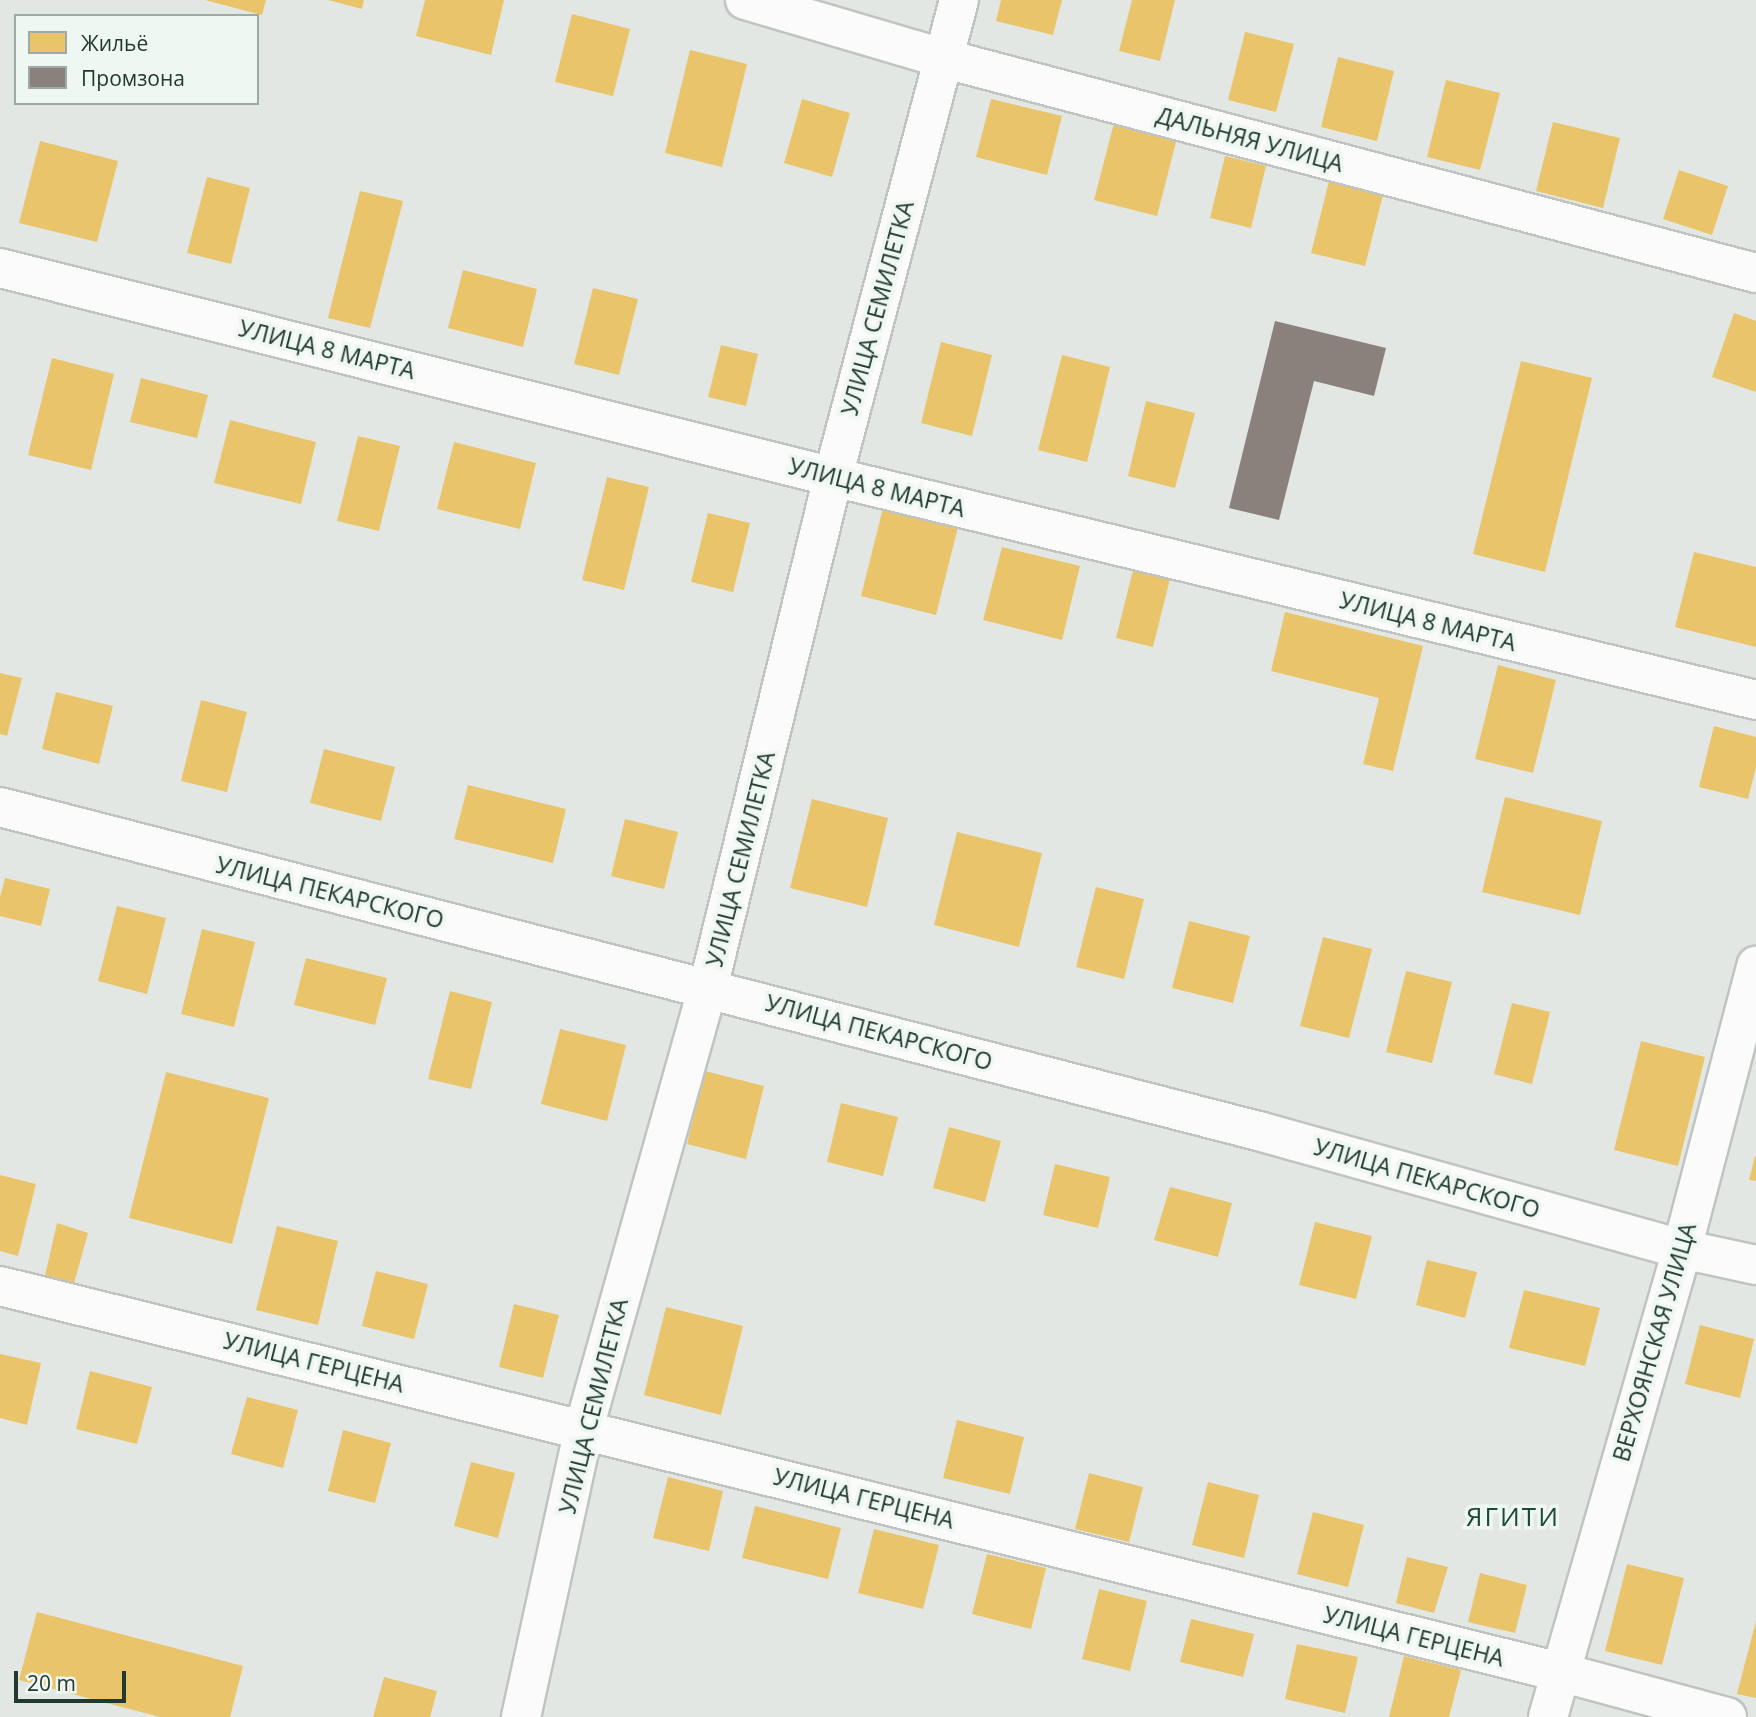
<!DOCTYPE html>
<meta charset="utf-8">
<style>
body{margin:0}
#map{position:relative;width:1756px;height:1717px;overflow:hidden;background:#e2e7e4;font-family:"Open Sans",sans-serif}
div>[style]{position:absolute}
.homes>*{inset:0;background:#e9c46a}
.industry>*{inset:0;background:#8a817c}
.roads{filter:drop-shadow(2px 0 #bfc4c1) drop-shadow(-2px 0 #bfc4c1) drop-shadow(0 2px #bfc4c1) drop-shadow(0 -2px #bfc4c1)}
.street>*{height:38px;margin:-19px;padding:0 19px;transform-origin:19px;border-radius:19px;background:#fbfbfb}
span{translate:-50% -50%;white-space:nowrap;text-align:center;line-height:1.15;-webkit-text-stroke:7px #eff7f2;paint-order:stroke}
.street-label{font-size:23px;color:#21392e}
.quarter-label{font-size:26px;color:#1d4a38;letter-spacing:2px}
.legend{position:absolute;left:14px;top:14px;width:245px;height:91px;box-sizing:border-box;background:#eff7f2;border:2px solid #9daba4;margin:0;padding:9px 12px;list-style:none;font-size:21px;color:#21392e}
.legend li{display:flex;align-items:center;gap:14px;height:35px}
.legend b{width:35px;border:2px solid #9daba4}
.scale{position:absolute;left:14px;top:1671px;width:112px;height:32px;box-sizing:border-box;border:4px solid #21392e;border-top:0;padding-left:9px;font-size:21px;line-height:24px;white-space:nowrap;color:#21392e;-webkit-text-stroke:5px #eff7f2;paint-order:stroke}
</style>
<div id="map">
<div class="homes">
<i style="clip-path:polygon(205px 0,266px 0,262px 15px)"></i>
<i style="clip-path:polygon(328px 0,364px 0,362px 9px)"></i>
<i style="clip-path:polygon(425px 0,504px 0,491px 55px,416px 36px)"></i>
<i style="clip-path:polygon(1001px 0,1062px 0,1053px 35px,996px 21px)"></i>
<i style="clip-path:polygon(1132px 0,1175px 0,1160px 61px,1119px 51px)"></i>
<i style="clip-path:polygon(572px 14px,630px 29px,613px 96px,555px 82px)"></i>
<i style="clip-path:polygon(1245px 32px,1294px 44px,1276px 112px,1228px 100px)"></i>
<i style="clip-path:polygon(690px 50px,747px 64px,722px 167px,665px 153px)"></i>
<i style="clip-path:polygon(1338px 57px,1394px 71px,1377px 141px,1321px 127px)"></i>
<i style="clip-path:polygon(1446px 80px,1500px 93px,1480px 170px,1427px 157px)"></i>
<i style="clip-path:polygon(802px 99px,850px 113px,832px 177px,784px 163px)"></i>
<i style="clip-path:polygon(991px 99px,1062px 116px,1047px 175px,976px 157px)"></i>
<i style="clip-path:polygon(1115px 119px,1178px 134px,1157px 216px,1094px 200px)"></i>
<i style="clip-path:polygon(1553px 122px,1620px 138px,1603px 208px,1536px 191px)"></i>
<i style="clip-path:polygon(40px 141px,118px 161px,97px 242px,19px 223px)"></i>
<i style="clip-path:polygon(1225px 156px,1266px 166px,1251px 228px,1210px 218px)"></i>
<i style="clip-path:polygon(1679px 170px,1728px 186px,1712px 235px,1663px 219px)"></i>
<i style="clip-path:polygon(207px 177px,250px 188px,231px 264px,187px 253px)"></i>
<i style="clip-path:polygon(1329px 181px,1383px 195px,1365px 266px,1311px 253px)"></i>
<i style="clip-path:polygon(360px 191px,403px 201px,370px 328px,328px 318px)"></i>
<i style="clip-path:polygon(463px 270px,537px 289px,523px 347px,448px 328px)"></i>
<i style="clip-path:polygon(593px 288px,638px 299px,619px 375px,574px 364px)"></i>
<i style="clip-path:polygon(1734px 313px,1756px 321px,1756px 392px,1712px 377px)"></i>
<i style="clip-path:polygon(941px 342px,992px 355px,972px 436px,921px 423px)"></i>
<i style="clip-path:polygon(721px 345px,758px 354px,746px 406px,708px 397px)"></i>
<i style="clip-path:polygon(1062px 355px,1110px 367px,1087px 462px,1038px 450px)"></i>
<i style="clip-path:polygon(52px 358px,114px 374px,91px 470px,28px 455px)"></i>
<i style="clip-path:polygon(1521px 361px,1592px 378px,1545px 572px,1473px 554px)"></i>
<i style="clip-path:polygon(141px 378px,208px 395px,197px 438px,130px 422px)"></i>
<i style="clip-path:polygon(1146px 401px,1195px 413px,1175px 488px,1128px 476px)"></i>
<i style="clip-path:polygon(230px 420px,316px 442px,301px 504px,214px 483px)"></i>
<i style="clip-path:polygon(358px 436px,400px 446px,379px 531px,337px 521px)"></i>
<i style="clip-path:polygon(454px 442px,536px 463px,520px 529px,437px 509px)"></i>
<i style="clip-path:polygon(607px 477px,649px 487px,624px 590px,582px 580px)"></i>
<i style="clip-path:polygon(883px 508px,958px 527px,936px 615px,861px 596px)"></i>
<i style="clip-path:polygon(708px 513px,750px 523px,733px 592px,691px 582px)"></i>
<i style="clip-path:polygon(1002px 547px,1080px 566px,1062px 640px,983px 620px)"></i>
<i style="clip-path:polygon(1694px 552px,1756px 567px,1756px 647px,1675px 627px)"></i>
<i style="clip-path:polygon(1133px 570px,1170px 579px,1153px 647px,1116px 638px)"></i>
<i style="clip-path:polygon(1285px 612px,1423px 646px,1393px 771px,1363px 764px,1379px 698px,1271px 671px)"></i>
<i style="clip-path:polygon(1498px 665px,1556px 680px,1533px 773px,1475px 759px)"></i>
<i style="clip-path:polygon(0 673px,22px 678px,7px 736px,0 734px)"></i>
<i style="clip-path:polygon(56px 692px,113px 706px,99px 764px,42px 749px)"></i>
<i style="clip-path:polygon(201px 700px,247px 712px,227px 792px,181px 781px)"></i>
<i style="clip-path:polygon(1714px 726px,1756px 737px,1756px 767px,1748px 799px,1699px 787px)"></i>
<i style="clip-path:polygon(324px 749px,395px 767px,381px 821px,310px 803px)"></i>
<i style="clip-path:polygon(468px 785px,566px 809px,553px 863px,454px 839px)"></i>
<i style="clip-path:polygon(1505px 797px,1602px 821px,1580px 915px,1482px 892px)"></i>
<i style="clip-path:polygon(812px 799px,888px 818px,867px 907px,790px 888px)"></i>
<i style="clip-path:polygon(625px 819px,678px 832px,664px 889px,611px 876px)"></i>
<i style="clip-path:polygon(957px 832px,1042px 853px,1019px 947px,934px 925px)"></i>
<i style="clip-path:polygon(5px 878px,50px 889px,41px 926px,0 916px,0 897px)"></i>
<i style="clip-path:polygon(1096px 887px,1144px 899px,1124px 979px,1076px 967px)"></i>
<i style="clip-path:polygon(117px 906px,166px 918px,147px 994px,98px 981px)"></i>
<i style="clip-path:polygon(1189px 921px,1250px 936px,1233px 1003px,1172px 988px)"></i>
<i style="clip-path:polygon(202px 929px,255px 942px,234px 1027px,181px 1014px)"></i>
<i style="clip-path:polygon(1323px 937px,1372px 949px,1349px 1038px,1300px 1026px)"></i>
<i style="clip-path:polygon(306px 958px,387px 978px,375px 1025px,294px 1005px)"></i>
<i style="clip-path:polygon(1406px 971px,1452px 982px,1432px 1063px,1386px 1052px)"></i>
<i style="clip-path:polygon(450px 991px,492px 1002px,471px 1089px,428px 1079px)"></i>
<i style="clip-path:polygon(1512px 1003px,1550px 1012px,1532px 1084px,1494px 1074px)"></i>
<i style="clip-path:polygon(560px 1029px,626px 1045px,607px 1121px,541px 1104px)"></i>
<i style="clip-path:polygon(1641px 1041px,1705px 1057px,1678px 1166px,1614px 1150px)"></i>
<i style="clip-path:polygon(705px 1071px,764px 1086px,746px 1159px,687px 1144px)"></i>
<i style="clip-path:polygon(166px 1072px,269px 1098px,232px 1244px,129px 1218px)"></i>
<i style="clip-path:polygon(841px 1103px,898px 1117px,883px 1176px,827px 1162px)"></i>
<i style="clip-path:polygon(949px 1127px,1001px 1141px,985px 1202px,933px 1188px)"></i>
<i style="clip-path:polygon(1755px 1156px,1756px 1156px,1756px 1181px,1749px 1180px)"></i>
<i style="clip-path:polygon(1055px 1164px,1110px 1177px,1098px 1228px,1043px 1215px)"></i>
<i style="clip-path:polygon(0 1175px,36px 1184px,18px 1256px,0 1251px)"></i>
<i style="clip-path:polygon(1170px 1187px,1232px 1203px,1218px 1257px,1154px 1240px)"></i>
<i style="clip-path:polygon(1315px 1222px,1372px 1236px,1356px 1299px,1299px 1285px)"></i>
<i style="clip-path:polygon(57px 1223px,88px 1233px,74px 1283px,45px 1276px)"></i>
<i style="clip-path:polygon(277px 1226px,338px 1241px,318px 1325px,256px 1310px)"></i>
<i style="clip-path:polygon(1427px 1260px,1477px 1272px,1465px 1318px,1416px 1305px)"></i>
<i style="clip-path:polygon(376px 1271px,428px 1284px,414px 1339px,362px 1326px)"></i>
<i style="clip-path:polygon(1524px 1290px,1600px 1308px,1585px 1366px,1509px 1348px)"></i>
<i style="clip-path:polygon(514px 1304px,559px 1315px,543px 1378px,499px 1367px)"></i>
<i style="clip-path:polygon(666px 1307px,743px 1326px,721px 1415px,644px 1395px)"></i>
<i style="clip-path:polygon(1700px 1325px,1754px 1339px,1740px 1398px,1685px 1384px)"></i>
<i style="clip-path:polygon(0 1354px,41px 1363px,27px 1425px,0 1418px)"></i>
<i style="clip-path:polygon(90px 1371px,152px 1387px,137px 1444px,76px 1429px)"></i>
<i style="clip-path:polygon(247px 1397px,298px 1410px,283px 1468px,231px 1454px)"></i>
<i style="clip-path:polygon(957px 1420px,1024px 1437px,1010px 1494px,943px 1478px)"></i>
<i style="clip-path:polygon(343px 1430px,391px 1443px,375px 1503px,328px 1491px)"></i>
<i style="clip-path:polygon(471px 1462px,515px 1473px,498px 1538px,454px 1526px)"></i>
<i style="clip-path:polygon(1089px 1473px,1143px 1487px,1129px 1542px,1075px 1529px)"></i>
<i style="clip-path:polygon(668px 1477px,723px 1491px,709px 1551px,653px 1538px)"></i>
<i style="clip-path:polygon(1208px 1482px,1259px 1495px,1244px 1558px,1192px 1545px)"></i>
<i style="clip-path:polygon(755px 1506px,841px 1528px,828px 1579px,742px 1558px)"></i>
<i style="clip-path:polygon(1313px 1512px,1364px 1525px,1348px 1587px,1297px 1574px)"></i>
<i style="clip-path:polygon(874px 1529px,939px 1545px,923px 1609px,858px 1593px)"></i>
<i style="clip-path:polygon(987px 1554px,1046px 1568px,1031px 1629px,972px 1614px)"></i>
<i style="clip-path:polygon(1407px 1557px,1448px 1567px,1434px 1613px,1396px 1603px)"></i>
<i style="clip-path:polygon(1627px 1564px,1684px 1578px,1662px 1665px,1605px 1651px)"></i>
<i style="clip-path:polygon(1480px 1573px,1527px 1585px,1515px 1633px,1468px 1622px)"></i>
<i style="clip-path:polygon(1099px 1589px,1147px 1601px,1130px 1671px,1082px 1659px)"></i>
<i style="clip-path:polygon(37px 1612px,243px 1666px,230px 1717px,160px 1717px,19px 1680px)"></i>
<i style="clip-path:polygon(1191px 1619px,1254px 1634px,1243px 1677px,1180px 1662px)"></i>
<i style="clip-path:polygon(1756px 1621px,1756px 1698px,1737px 1694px)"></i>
<i style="clip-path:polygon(1297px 1644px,1358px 1657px,1345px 1713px,1285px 1699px)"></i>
<i style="clip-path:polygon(1404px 1656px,1461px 1670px,1449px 1717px,1389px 1717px)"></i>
<i style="clip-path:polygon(384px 1677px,437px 1691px,430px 1717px,373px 1717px)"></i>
</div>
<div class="industry">
<i style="clip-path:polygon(1275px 321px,1386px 348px,1374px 396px,1314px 381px,1279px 520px,1229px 508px)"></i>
</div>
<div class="roads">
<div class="street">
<i style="left:745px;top:0;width:205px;rotate:16.4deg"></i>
<i style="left:942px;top:58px;width:842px;rotate:14.8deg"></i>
<i style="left:0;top:268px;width:859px;rotate:14.08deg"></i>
<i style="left:833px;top:477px;width:950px;rotate:13.58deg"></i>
<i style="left:0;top:807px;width:1303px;rotate:14.44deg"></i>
<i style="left:1262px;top:1132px;width:436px;rotate:15.6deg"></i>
<i style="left:1682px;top:1249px;width:76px;rotate:12.2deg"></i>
<i style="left:0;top:1286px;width:1607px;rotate:13.9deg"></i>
<i style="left:1560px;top:1672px;width:173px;rotate:15.1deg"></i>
<i style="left:521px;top:1717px;width:296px;rotate:-77.7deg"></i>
<i style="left:584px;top:1428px;width:457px;rotate:-74.3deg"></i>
<i style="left:708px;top:988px;width:526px;rotate:-76.25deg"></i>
<i style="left:833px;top:477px;width:493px;rotate:-75.2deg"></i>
<i style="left:1548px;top:1717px;width:487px;rotate:-74deg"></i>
<i style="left:1682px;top:1249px;width:293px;rotate:-75.3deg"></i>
</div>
</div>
<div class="street-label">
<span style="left:1250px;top:139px;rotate:15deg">ДАЛЬНЯЯ УЛИЦА</span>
<span style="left:877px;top:308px;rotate:-75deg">УЛИЦА СЕМИЛЕТКА</span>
<span style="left:327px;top:349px;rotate:14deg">УЛИЦА 8 МАРТА</span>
<span style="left:877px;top:487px;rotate:14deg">УЛИЦА 8 МАРТА</span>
<span style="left:1428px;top:621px;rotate:14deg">УЛИЦА 8 МАРТА</span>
<span style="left:740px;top:859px;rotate:-76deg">УЛИЦА СЕМИЛЕТКА</span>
<span style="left:330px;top:892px;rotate:14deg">УЛИЦА ПЕКАРСКОГО</span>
<span style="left:879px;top:1032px;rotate:15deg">УЛИЦА ПЕКАРСКОГО</span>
<span style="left:1427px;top:1178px;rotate:16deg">УЛИЦА ПЕКАРСКОГО</span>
<span style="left:1654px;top:1342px;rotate:-74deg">ВЕРХОЯНСКАЯ УЛИЦА</span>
<span style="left:314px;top:1362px;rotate:14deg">УЛИЦА ГЕРЦЕНА</span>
<span style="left:593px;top:1406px;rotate:-76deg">УЛИЦА СЕМИЛЕТКА</span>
<span style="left:864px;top:1498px;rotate:14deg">УЛИЦА ГЕРЦЕНА</span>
<span style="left:1414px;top:1636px;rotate:14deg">УЛИЦА ГЕРЦЕНА</span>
</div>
<div class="quarter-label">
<span style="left:1513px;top:1517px">ЯГИТИ</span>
</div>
<ul class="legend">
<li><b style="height:19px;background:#e9c46a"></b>Жильё</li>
<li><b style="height:19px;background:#8a817c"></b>Промзона</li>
</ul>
<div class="scale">20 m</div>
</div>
